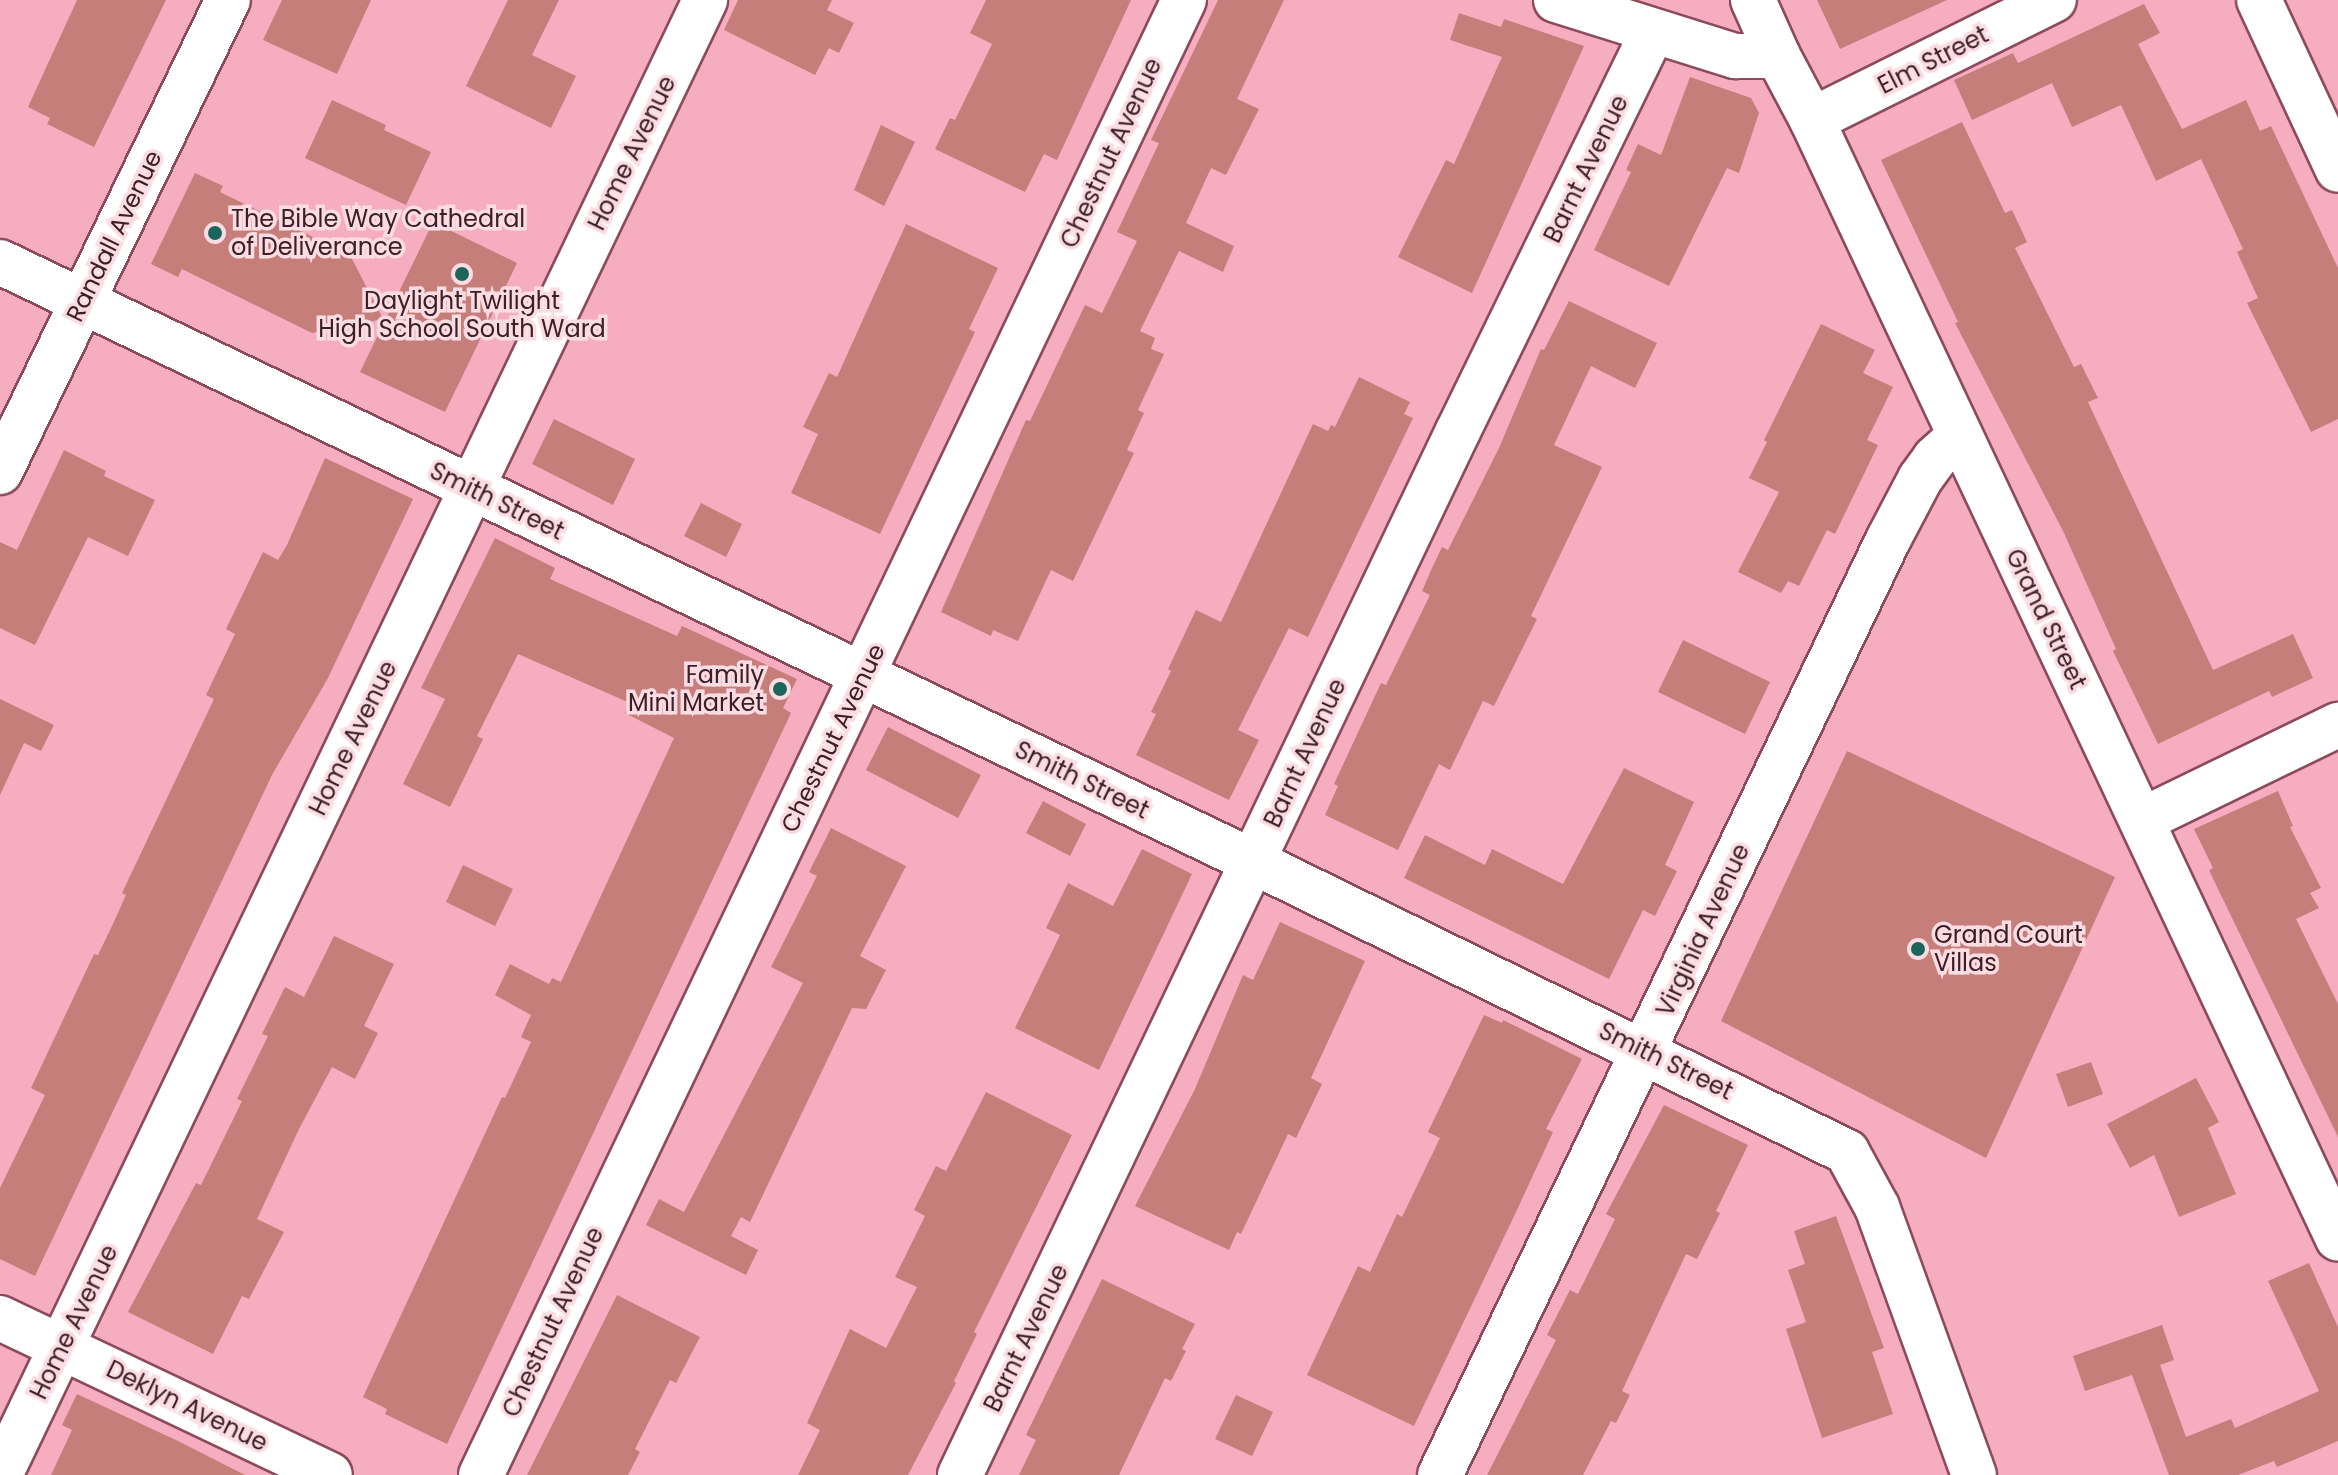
<!DOCTYPE html>
<style>
body{margin:0}
#map{position:relative;width:2338px;height:1475px;overflow:hidden;background:#f7adc0;font-family:Poppins,sans-serif}
div>[style]{position:absolute}
.building>*{inset:0;background:#c57e7a}
.roads{filter:drop-shadow(2px 0 #8b4b5d) drop-shadow(-2px 0 #8b4b5d) drop-shadow(0 2px #8b4b5d) drop-shadow(0 -2px #8b4b5d)}
.minor>*{height:44px;margin:-22px;padding:0 22px;transform-origin:22px;border-radius:22px;background:#fff}
.dots>*{width:22px;height:22px;translate:-50% -50%;box-sizing:border-box;border:4px solid #fcdce3;border-radius:50%}
span{translate:-50% -50%;white-space:nowrap;text-align:center;line-height:1.15;-webkit-text-stroke:7px #fcdce3;paint-order:stroke}
.street-label{font-size:24px;color:#3c2028}
.poi-label{font-size:24px;color:#3c2028}
.left{translate:0 -50%;text-align:left}
.right{translate:-100% -50%;text-align:right}
</style>
<div id="map">
<div class="building">
<i style="clip-path:polygon(77px 0,166px 0,94px 147px,47px 124px,50px 118px,28px 107px)"></i>
<i style="clip-path:polygon(282px 0,371px 0,337px 74px,263px 40px)"></i>
<i style="clip-path:polygon(508px 0,559px 0,532px 55px,576px 76px,551px 128px,466px 86px)"></i>
<i style="clip-path:polygon(738px 0,832px 0,827px 10px,854px 23px,839px 53px,829px 48px,815px 75px,724px 30px)"></i>
<i style="clip-path:polygon(986px 0,1131px 0,1057px 160px,1044px 154px,1025px 192px,935px 149px,950px 118px,955px 120px,992px 44px,970px 33px)"></i>
<i style="clip-path:polygon(1218px 0,1284px 0,1237px 99px,1259px 109px,1226px 175px,1211px 168px,1186px 223px,1234px 246px,1223px 272px,1179px 251px,1140px 331px,1155px 338px,1151px 349px,1164px 354px,1138px 410px,1144px 413px,1127px 450px,1134px 453px,1073px 581px,1051px 570px,1018px 641px,993px 630px,991px 636px,941px 612px,1026px 420px,1030px 421px,1085px 305px,1102px 313px,1137px 241px,1117px 232px,1159px 143px,1151px 140px)"></i>
<i style="clip-path:polygon(1817px 0,1947px 0,1840px 49px)"></i>
<i style="clip-path:polygon(2144px 4px,2160px 33px,2138px 44px,2182px 129px,2246px 100px,2260px 131px,2271px 126px,2338px 268px,2338px 419px,2311px 432px,2247px 303px,2258px 298px,2237px 252px,2243px 249px,2201px 159px,2156px 181px,2121px 105px,2072px 127px,2052px 83px,1972px 120px,1954px 80px,2013px 53px,2018px 63px)"></i>
<i style="clip-path:polygon(1459px 13px,1501px 27px,1504px 19px,1584px 46px,1472px 293px,1398px 257px,1446px 160px,1454px 164px,1502px 57px,1450px 40px)"></i>
<i style="clip-path:polygon(1690px 77px,1751px 98px,1759px 113px,1739px 173px,1727px 168px,1669px 286px,1594px 250px,1631px 172px,1626px 170px,1638px 144px,1661px 155px)"></i>
<i style="clip-path:polygon(332px 100px,386px 125px,384px 130px,431px 152px,406px 205px,305px 158px)"></i>
<i style="clip-path:polygon(1962px 122px,2005px 213px,2012px 210px,2027px 242px,2015px 248px,2074px 367px,2081px 364px,2098px 398px,2088px 402px,2213px 670px,2293px 634px,2313px 678px,2272px 697px,2269px 691px,2158px 744px,2113px 651px,2116px 649px,2063px 531px,1955px 323px,1958px 322px,1881px 160px)"></i>
<i style="clip-path:polygon(881px 125px,915px 142px,884px 206px,854px 190px)"></i>
<i style="clip-path:polygon(195px 173px,223px 186px,220px 192px,350px 255px,383px 319px,312px 333px,182px 269px,178px 277px,151px 264px)"></i>
<i style="clip-path:polygon(433px 222px,517px 263px,445px 412px,360px 372px)"></i>
<i style="clip-path:polygon(906px 224px,998px 268px,969px 329px,975px 332px,880px 534px,791px 493px,818px 434px,803px 427px,829px 373px,837px 377px)"></i>
<i style="clip-path:polygon(1569px 301px,1657px 343px,1635px 388px,1591px 366px,1554px 445px,1602px 467px,1531px 616px,1537px 619px,1494px 706px,1483px 701px,1450px 770px,1439px 764px,1398px 850px,1325px 815px,1338px 786px,1334px 784px,1381px 683px,1386px 685px,1430px 595px,1422px 591px,1432px 568px,1442px 547px,1448px 550px,1499px 448px,1541px 349px,1544px 350px)"></i>
<i style="clip-path:polygon(1821px 324px,1875px 350px,1863px 373px,1893px 387px,1867px 440px,1878px 445px,1835px 534px,1827px 530px,1799px 586px,1788px 581px,1781px 593px,1738px 572px,1779px 492px,1749px 478px,1767px 442px,1764px 440px)"></i>
<i style="clip-path:polygon(1359px 377px,1410px 402px,1404px 414px,1413px 418px,1308px 637px,1289px 628px,1238px 730px,1259px 740px,1229px 800px,1136px 755px,1156px 714px,1151px 712px,1171px 671px,1168px 669px,1196px 610px,1221px 622px,1313px 424px,1328px 431px,1331px 425px,1335px 427px)"></i>
<i style="clip-path:polygon(554px 419px,635px 459px,613px 505px,532px 464px)"></i>
<i style="clip-path:polygon(64px 450px,106px 471px,104px 476px,155px 500px,128px 556px,88px 537px,35px 645px,0 628px,0 542px,17px 550px)"></i>
<i style="clip-path:polygon(325px 458px,413px 499px,328px 678px,272px 775px,35px 1276px,0 1259px,0 1188px,45px 1095px,31px 1088px,94px 954px,98px 955px,112px 926px,126px 895px,122px 893px,214px 699px,206px 695px,235px 634px,226px 629px,263px 552px,278px 560px,287px 545px)"></i>
<i style="clip-path:polygon(701px 503px,742px 524px,726px 557px,684px 536px)"></i>
<i style="clip-path:polygon(495px 538px,555px 568px,550px 579px,677px 636px,682px 626px,797px 679px,783px 708px,791px 713px,447px 1444px,385px 1414px,387px 1409px,363px 1397px,502px 1097px,505px 1098px,531px 1042px,521px 1037px,531px 1015px,495px 995px,510px 964px,549px 984px,552px 978px,561px 982px,674px 738px,625px 713px,630px 703px,518px 654px,477px 736px,483px 739px,450px 807px,403px 784px,445px 699px,421px 688px)"></i>
<i style="clip-path:polygon(1683px 640px,1770px 682px,1745px 734px,1658px 692px)"></i>
<i style="clip-path:polygon(0 699px,54px 725px,41px 751px,24px 743px,0 795px)"></i>
<i style="clip-path:polygon(888px 727px,981px 775px,958px 818px,866px 770px)"></i>
<i style="clip-path:polygon(1847px 751px,2115px 877px,1986px 1158px,1721px 1021px)"></i>
<i style="clip-path:polygon(1624px 768px,1694px 802px,1665px 865px,1677px 871px,1655px 916px,1643px 910px,1609px 979px,1404px 878px,1425px 835px,1485px 865px,1492px 849px,1563px 884px)"></i>
<i style="clip-path:polygon(2278px 791px,2293px 826px,2290px 827px,2321px 888px,2310px 893px,2319px 908px,2296px 919px,2338px 1004px,2338px 1137px,2218px 889px,2209px 870px,2213px 868px,2194px 829px)"></i>
<i style="clip-path:polygon(1043px 801px,1086px 824px,1070px 856px,1026px 833px)"></i>
<i style="clip-path:polygon(831px 828px,906px 866px,860px 956px,886px 970px,866px 1009px,852px 1008px,750px 1222px,741px 1217px,731px 1236px,758px 1250px,746px 1275px,646px 1225px,659px 1199px,684px 1212px,803px 983px,771px 967px,817px 876px,809px 872px)"></i>
<i style="clip-path:polygon(1142px 849px,1192px 874px,1099px 1070px,1015px 1028px,1060px 935px,1046px 928px,1068px 883px,1113px 906px)"></i>
<i style="clip-path:polygon(463px 865px,513px 889px,495px 926px,446px 902px)"></i>
<i style="clip-path:polygon(1280px 922px,1365px 961px,1311px 1078px,1322px 1084px,1296px 1138px,1288px 1134px,1241px 1234px,1237px 1232px,1229px 1250px,1135px 1206px,1195px 1089px,1243px 975px,1253px 980px)"></i>
<i style="clip-path:polygon(334px 936px,394px 964px,364px 1026px,378px 1033px,355px 1079px,332px 1067px,299px 1129px,257px 1219px,284px 1232px,249px 1299px,242px 1296px,213px 1354px,128px 1312px,196px 1183px,201px 1185px,242px 1101px,237px 1099px,268px 1036px,262px 1034px,285px 987px,304px 997px)"></i>
<i style="clip-path:polygon(1484px 1015px,1502px 1023px,1503px 1020px,1582px 1059px,1546px 1129px,1553px 1132px,1517px 1210px,1414px 1426px,1307px 1375px,1358px 1266px,1370px 1272px,1397px 1214px,1402px 1217px,1440px 1138px,1428px 1132px)"></i>
<i style="clip-path:polygon(2091px 1062px,2103px 1094px,2068px 1107px,2056px 1074px)"></i>
<i style="clip-path:polygon(2196px 1078px,2219px 1122px,2208px 1128px,2236px 1194px,2179px 1217px,2154px 1155px,2130px 1168px,2107px 1124px)"></i>
<i style="clip-path:polygon(986px 1092px,1072px 1135px,974px 1332px,977px 1334px,954px 1381px,956px 1383px,908px 1475px,798px 1475px,820px 1430px,807px 1423px,850px 1329px,886px 1348px,917px 1287px,895px 1277px,925px 1216px,914px 1210px,936px 1166px,946px 1171px)"></i>
<i style="clip-path:polygon(1664px 1105px,1748px 1145px,1716px 1211px,1720px 1213px,1697px 1259px,1686px 1254px,1622px 1391px,1630px 1395px,1616px 1423px,1611px 1421px,1583px 1475px,1487px 1475px,1556px 1340px,1547px 1335px,1570px 1290px,1578px 1294px,1615px 1219px,1606px 1214px)"></i>
<i style="clip-path:polygon(1836px 1216px,1884px 1348px,1872px 1352px,1893px 1414px,1822px 1438px,1786px 1329px,1806px 1322px,1788px 1270px,1805px 1264px,1794px 1231px)"></i>
<i style="clip-path:polygon(2309px 1263px,2338px 1327px,2338px 1441px,2277px 1467px,2274px 1461px,2238px 1475px,2169px 1475px,2132px 1375px,2085px 1391px,2073px 1356px,2162px 1325px,2174px 1360px,2160px 1365px,2186px 1437px,2231px 1419px,2235px 1428px,2319px 1391px,2268px 1281px)"></i>
<i style="clip-path:polygon(1102px 1279px,1195px 1324px,1182px 1349px,1186px 1351px,1171px 1381px,1165px 1378px,1119px 1475px,1019px 1475px,1036px 1440px,1026px 1435px)"></i>
<i style="clip-path:polygon(617px 1295px,700px 1337px,676px 1383px,670px 1380px,635px 1449px,640px 1452px,628px 1475px,527px 1475px)"></i>
<i style="clip-path:polygon(77px 1394px,178px 1441px,245px 1475px,51px 1475px,72px 1430px,62px 1425px)"></i>
<i style="clip-path:polygon(1236px 1395px,1273px 1412px,1252px 1456px,1215px 1439px)"></i>
</div>
<div class="roads">
<div class="minor">
<i style="left:1556px;top:0;width:188px;rotate:17.4deg"></i>
<i style="left:1735px;top:56px;width:43px"></i>
<i style="left:1753px;top:0;width:61px;rotate:65.9deg"></i>
<i style="left:1778px;top:56px;width:72px;rotate:62deg"></i>
<i style="left:1812px;top:120px;width:1236px;rotate:64.82deg"></i>
<i style="left:2259px;top:0;width:187px;rotate:65.1deg"></i>
<i style="left:1812px;top:120px;width:270px;rotate:-26.4deg"></i>
<i style="left:0;top:262px;width:1390px;rotate:25.57deg"></i>
<i style="left:1254px;top:862px;width:660px;rotate:26.06deg"></i>
<i style="left:1847px;top:1152px;width:63px;rotate:61.4deg"></i>
<i style="left:1877px;top:1207px;width:285px;rotate:70.1deg"></i>
<i style="left:0;top:472px;width:524px;rotate:-64.22deg"></i>
<i style="left:2142px;top:820px;width:218px;rotate:-25.9deg"></i>
<i style="left:0;top:1318px;width:365px;rotate:25.4deg"></i>
<i style="left:0;top:1475px;width:1635px;rotate:-64.45deg"></i>
<i style="left:481px;top:1475px;width:1634px;rotate:-64.52deg"></i>
<i style="left:960px;top:1475px;width:1157px;rotate:-64.5deg"></i>
<i style="left:1458px;top:431px;width:444px;rotate:-64deg"></i>
<i style="left:1440px;top:1475px;width:1037px;rotate:-64.4deg"></i>
<i style="left:1888px;top:540px;width:69px;rotate:-62.3deg"></i>
<i style="left:1920px;top:479px;width:26px;rotate:-54deg"></i>
<i style="left:1935px;top:458px;width:31px;rotate:-42deg"></i>
</div>
</div>
<div class="dots">
<i style="left:215px;top:233px;background:#1b655b"></i>
<i style="left:462px;top:274px;background:#1b655b"></i>
<i style="left:780px;top:689px;background:#1b655b"></i>
<i style="left:1918px;top:949px;background:#1b655b"></i>
</div>
<div class="street-label">
<span style="left:1933px;top:60px;rotate:-27deg">Elm Street</span>
<span style="left:632px;top:153px;rotate:-64deg">Home Avenue</span>
<span style="left:1111px;top:153px;rotate:-65deg">Chestnut Avenue</span>
<span style="left:1586px;top:169px;rotate:-64deg">Barnt Avenue</span>
<span style="left:114px;top:236px;rotate:-64deg">Randall Avenue</span>
<span style="left:497px;top:501px;rotate:26deg">Smith Street</span>
<span style="left:2046px;top:619px;rotate:64deg">Grand Street</span>
<span style="left:353px;top:738px;rotate:-64deg">Home Avenue</span>
<span style="left:833px;top:738px;rotate:-64deg">Chestnut Avenue</span>
<span style="left:1305px;top:753px;rotate:-65deg">Barnt Avenue</span>
<span style="left:1082px;top:780px;rotate:26deg">Smith Street</span>
<span style="left:1703px;top:930px;rotate:-65deg">Virginia Avenue</span>
<span style="left:1666px;top:1061px;rotate:26deg">Smith Street</span>
<span style="left:74px;top:1322px;rotate:-64deg">Home Avenue</span>
<span style="left:553px;top:1322px;rotate:-65deg">Chestnut Avenue</span>
<span style="left:1026px;top:1338px;rotate:-64deg">Barnt Avenue</span>
<span style="left:187px;top:1406px;rotate:26deg">Deklyn Avenue</span>
</div>
<div class="poi-label">
<span class="left" style="left:231px;top:233px">The Bible Way Cathedral<br>of Deliverance</span>
<span style="left:462px;top:315px">Daylight Twilight<br>High School South Ward</span>
<span class="right" style="left:764px;top:689px">Family<br>Mini Market</span>
<span class="left" style="left:1934px;top:949px">Grand Court<br>Villas</span>
</div>
</div>
